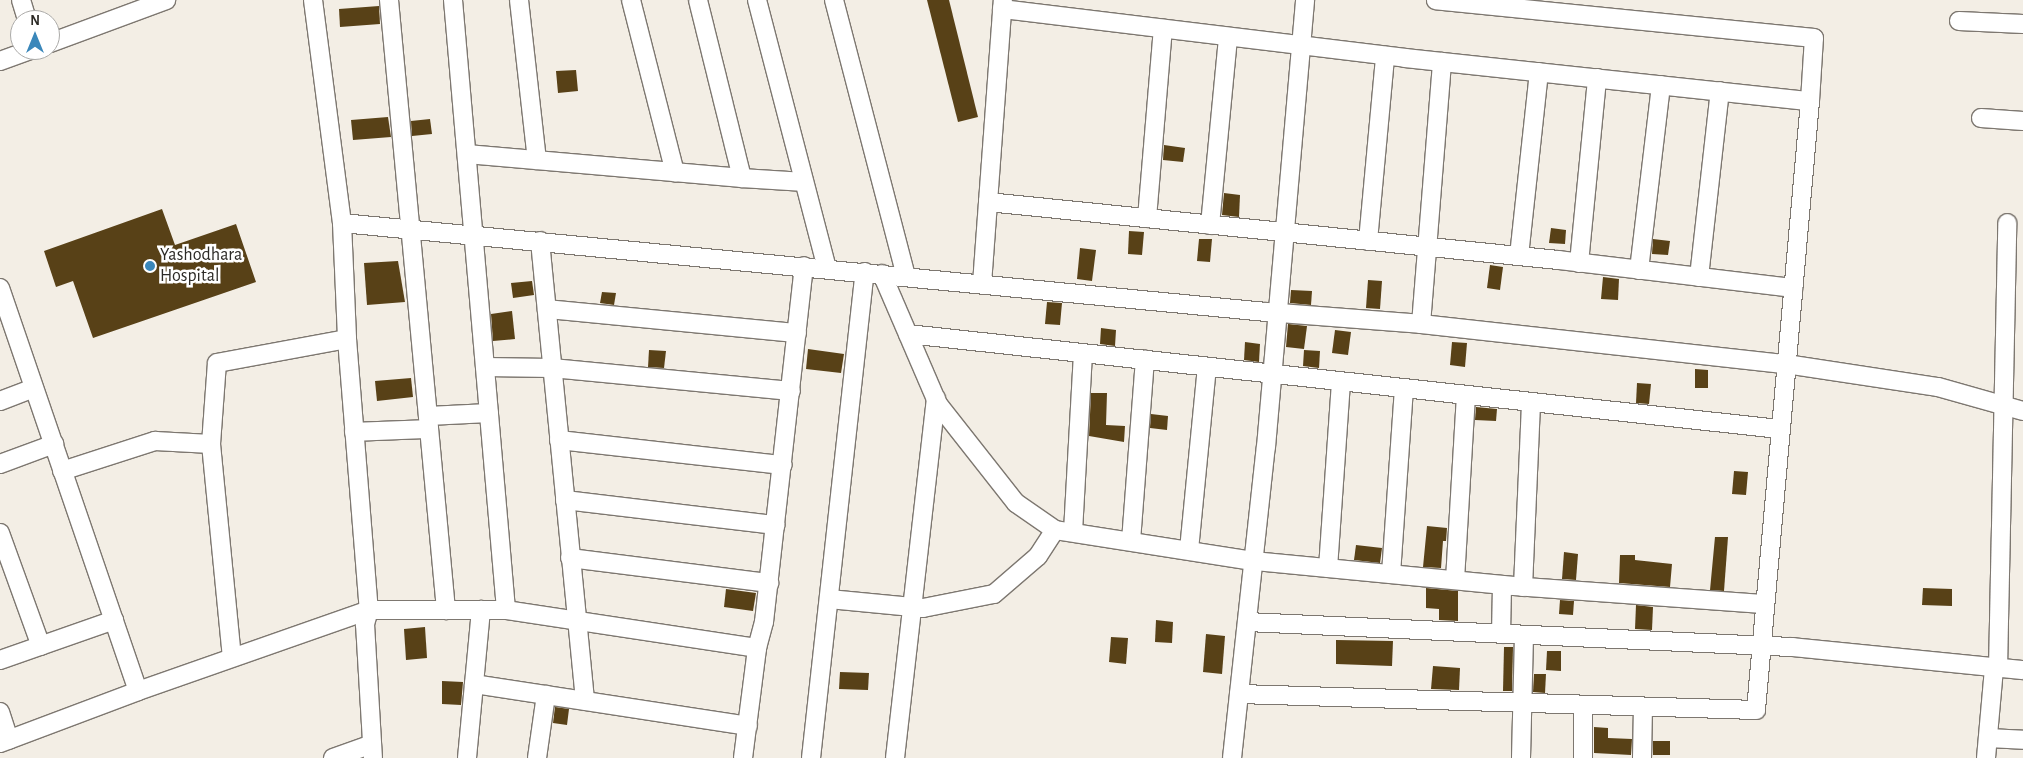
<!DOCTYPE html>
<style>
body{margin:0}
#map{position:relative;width:2023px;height:758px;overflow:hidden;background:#f3eee5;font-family:"Alegreya Sans",sans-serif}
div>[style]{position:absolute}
.building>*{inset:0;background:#584117}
.roads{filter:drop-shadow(1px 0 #7d7770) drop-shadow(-1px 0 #7d7770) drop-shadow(0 1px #7d7770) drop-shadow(0 -1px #7d7770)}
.minor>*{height:18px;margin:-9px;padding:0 9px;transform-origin:9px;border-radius:9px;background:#fff}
.dots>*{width:14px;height:14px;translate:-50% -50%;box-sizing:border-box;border:2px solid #fff;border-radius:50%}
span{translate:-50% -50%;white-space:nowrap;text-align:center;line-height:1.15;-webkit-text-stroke:5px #fff;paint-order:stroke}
.poi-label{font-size:18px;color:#2c2a26}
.left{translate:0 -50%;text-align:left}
.north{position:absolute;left:10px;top:10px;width:50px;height:50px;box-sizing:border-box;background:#fff;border:1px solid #abaaa8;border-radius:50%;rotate:0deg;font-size:14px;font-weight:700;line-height:20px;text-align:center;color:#2c2a26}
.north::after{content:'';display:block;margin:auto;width:18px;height:22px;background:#3a87ba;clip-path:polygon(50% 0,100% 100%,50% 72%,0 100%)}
</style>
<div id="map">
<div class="building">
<i style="clip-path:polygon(927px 0,949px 0,978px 117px,958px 122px)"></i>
<i style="clip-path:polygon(379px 6px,380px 24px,340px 27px,339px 9px)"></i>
<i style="clip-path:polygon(576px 70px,578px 91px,558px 93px,556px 71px)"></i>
<i style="clip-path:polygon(388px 117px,391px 137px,353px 140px,351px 120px)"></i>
<i style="clip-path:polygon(430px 119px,432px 134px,412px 136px,411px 121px)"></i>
<i style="clip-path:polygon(1164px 145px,1185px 148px,1183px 162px,1163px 160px)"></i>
<i style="clip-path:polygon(1224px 193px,1240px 195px,1239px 217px,1222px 215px)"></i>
<i style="clip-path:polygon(162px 209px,175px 245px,236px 224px,256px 282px,93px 338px,73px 281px,56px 287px,44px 251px)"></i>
<i style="clip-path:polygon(1551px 228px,1566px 230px,1565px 244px,1549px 243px)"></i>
<i style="clip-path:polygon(1129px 231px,1144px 232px,1142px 255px,1128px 254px)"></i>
<i style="clip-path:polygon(1199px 239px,1212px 239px,1210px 262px,1197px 261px)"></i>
<i style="clip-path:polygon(1653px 239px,1670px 241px,1668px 255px,1652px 254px)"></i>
<i style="clip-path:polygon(1080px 248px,1096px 250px,1092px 281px,1077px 279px)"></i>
<i style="clip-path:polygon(398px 261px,405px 302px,367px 305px,364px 263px)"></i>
<i style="clip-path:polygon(1490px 265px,1503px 267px,1500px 290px,1487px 288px)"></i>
<i style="clip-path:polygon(1603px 277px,1619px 279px,1618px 300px,1601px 299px)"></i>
<i style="clip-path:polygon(1368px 280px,1382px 281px,1380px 309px,1366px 308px)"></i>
<i style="clip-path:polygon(532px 281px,534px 295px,513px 298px,511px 283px)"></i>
<i style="clip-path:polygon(1291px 290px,1312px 291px,1311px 305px,1290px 303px)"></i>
<i style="clip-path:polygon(602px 292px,616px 293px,614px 305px,600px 303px)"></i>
<i style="clip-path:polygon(1047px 302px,1062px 303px,1060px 325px,1045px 324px)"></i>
<i style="clip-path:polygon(512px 311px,515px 339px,493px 341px,491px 314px)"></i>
<i style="clip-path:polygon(1288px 324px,1307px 326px,1304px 349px,1286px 347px)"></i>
<i style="clip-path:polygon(1101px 328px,1116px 330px,1115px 346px,1100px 344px)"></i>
<i style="clip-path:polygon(1335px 330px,1351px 332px,1348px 355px,1332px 353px)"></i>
<i style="clip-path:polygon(1245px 342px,1260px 344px,1259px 362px,1244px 360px)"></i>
<i style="clip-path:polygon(1452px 342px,1467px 343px,1465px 367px,1450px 365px)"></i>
<i style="clip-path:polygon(808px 349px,844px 354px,841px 373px,806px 369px)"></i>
<i style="clip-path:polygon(649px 350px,666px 351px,664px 368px,648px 367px)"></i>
<i style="clip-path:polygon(1304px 350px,1320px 351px,1319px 368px,1303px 366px)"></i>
<i style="clip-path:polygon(1695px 369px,1708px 370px,1708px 388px,1695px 388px)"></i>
<i style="clip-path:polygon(411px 378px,413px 397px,377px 401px,375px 381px)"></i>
<i style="clip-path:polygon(1637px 383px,1651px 384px,1649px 404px,1636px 403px)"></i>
<i style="clip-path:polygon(1091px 393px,1107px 393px,1106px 425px,1125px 426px,1124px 442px,1089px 436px)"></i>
<i style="clip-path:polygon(1476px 407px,1497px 409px,1496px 421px,1475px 420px)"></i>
<i style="clip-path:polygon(1151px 414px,1168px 416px,1167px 430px,1150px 428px)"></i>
<i style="clip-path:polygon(1734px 471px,1748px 472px,1746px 495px,1732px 494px)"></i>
<i style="clip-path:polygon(1427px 526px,1447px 528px,1446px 541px,1443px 541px,1441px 568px,1423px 567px)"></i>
<i style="clip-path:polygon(1715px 537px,1728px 537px,1724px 591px,1710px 590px)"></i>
<i style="clip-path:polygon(1356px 545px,1382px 548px,1380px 563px,1354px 560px)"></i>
<i style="clip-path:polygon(1564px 552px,1578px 554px,1576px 580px,1562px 579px)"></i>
<i style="clip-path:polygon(1620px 555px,1635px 555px,1635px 560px,1672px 564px,1670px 587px,1619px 583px)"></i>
<i style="clip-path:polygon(1426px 588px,1458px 591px,1458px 621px,1439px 620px,1439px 609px,1426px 608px)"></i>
<i style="clip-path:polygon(1923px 588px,1952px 589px,1952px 606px,1922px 605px)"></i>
<i style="clip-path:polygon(726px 589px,756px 593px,753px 611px,724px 607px)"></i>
<i style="clip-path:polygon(1560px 600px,1574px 601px,1573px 615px,1559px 614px)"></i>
<i style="clip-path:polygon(1636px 605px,1653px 607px,1652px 630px,1635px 629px)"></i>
<i style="clip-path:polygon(1156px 620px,1173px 622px,1172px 643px,1155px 642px)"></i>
<i style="clip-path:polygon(425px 627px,427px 658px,406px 660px,404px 629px)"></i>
<i style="clip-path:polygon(1206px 634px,1225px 636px,1222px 674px,1203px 672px)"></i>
<i style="clip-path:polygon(1111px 637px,1128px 638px,1126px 664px,1109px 662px)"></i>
<i style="clip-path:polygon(1336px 640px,1393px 641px,1392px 666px,1336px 664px)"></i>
<i style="clip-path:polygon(1504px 647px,1513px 647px,1512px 691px,1503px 691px)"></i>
<i style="clip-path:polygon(1547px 651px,1561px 651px,1561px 671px,1546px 670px)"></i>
<i style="clip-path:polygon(1433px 666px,1460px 668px,1459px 690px,1431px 689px)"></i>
<i style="clip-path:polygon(840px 672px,869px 673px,868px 690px,839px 689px)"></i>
<i style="clip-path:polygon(1534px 674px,1546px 674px,1545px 693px,1533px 692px)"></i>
<i style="clip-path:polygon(442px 681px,463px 682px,461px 705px,442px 704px)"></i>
<i style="clip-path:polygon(555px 707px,569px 709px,567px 725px,553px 723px)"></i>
<i style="clip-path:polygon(1594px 727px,1608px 728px,1608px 738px,1632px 739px,1631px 755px,1594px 753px)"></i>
<i style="clip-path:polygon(1653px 741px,1670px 741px,1670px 755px,1653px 755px)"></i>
</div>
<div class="roads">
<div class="minor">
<i style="left:21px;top:0;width:21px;rotate:73deg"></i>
<i style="left:313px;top:0;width:225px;rotate:82.6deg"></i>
<i style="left:342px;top:223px;width:116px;rotate:87.5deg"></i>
<i style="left:347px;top:339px;width:272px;rotate:85.4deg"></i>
<i style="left:369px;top:610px;width:15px;rotate:106deg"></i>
<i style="left:365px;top:624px;width:134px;rotate:86.6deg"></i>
<i style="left:389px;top:0;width:613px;rotate:84.66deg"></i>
<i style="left:453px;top:0;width:612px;rotate:85.03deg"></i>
<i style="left:506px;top:610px;width:254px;rotate:8.6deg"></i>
<i style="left:519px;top:0;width:161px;rotate:83.6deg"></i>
<i style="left:631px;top:0;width:178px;rotate:75.7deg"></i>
<i style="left:757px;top:0;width:277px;rotate:75.4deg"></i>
<i style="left:834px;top:0;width:285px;rotate:75.4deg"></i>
<i style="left:1002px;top:9px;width:406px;rotate:6.9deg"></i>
<i style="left:1405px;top:58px;width:407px;rotate:6.1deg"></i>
<i style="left:1810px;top:101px;width:63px;rotate:-86.4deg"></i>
<i style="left:1814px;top:38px;width:380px;rotate:-174.3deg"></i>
<i style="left:1959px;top:21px;width:64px;rotate:2.7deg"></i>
<i style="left:50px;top:43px;width:124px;rotate:-20.3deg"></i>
<i style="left:0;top:61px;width:33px;rotate:-20deg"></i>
<i style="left:1981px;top:118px;width:42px;rotate:4.1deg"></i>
<i style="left:467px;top:154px;width:276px;rotate:5deg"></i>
<i style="left:742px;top:178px;width:183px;rotate:-103.9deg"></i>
<i style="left:742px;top:178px;width:62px;rotate:3.7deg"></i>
<i style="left:988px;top:202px;width:573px;rotate:5.81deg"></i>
<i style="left:1558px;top:260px;width:237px;rotate:6.8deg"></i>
<i style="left:1147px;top:218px;width:190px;rotate:-85.2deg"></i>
<i style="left:342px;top:223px;width:928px;rotate:5.5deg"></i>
<i style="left:1266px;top:312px;width:155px;rotate:4.4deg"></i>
<i style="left:1421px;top:324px;width:367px;rotate:6.3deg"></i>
<i style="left:1786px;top:364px;width:154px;rotate:8.6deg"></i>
<i style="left:1938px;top:387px;width:88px;rotate:15.8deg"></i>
<i style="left:1210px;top:225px;width:189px;rotate:-84.5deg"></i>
<i style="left:540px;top:241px;width:462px;rotate:84.4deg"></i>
<i style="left:1368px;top:241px;width:186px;rotate:-84.7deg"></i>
<i style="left:1519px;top:256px;width:185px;rotate:-83.8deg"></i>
<i style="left:1579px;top:263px;width:186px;rotate:-84.4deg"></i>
<i style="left:1639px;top:270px;width:186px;rotate:-83.2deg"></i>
<i style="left:882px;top:274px;width:142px;rotate:66.7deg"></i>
<i style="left:938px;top:404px;width:126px;rotate:51.8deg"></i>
<i style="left:1016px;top:503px;width:47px;rotate:34.7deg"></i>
<i style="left:1055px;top:530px;width:201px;rotate:8.9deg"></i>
<i style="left:1254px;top:561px;width:260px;rotate:5.5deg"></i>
<i style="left:1513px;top:586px;width:252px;rotate:4.1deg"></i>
<i style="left:1699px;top:277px;width:187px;rotate:-83.6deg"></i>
<i style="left:982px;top:284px;width:285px;rotate:-85.8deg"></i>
<i style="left:0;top:288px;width:426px;rotate:71.1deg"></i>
<i style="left:547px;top:309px;width:251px;rotate:5.5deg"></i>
<i style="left:1421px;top:324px;width:263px;rotate:-85.4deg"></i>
<i style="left:908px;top:334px;width:877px;rotate:6.22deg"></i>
<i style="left:485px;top:367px;width:67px;rotate:0.9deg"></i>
<i style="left:552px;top:368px;width:240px;rotate:5.5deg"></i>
<i style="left:0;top:401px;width:36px;rotate:-21deg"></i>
<i style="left:428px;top:416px;width:61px;rotate:-2.8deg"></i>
<i style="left:354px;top:432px;width:75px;rotate:-2.3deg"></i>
<i style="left:559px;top:440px;width:225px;rotate:6.4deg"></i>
<i style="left:211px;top:444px;width:214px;rotate:84.4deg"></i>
<i style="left:0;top:464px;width:58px;rotate:-20.3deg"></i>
<i style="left:62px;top:471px;width:98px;rotate:-17.9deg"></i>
<i style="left:155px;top:441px;width:56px;rotate:3.1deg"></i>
<i style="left:211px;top:444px;width:81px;rotate:-85.8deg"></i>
<i style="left:217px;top:363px;width:132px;rotate:-10.5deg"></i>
<i style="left:565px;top:500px;width:212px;rotate:6.8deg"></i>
<i style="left:1073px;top:532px;width:179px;rotate:-86.8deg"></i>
<i style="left:0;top:533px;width:120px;rotate:70.1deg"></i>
<i style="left:1131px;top:541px;width:182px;rotate:-85.6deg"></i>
<i style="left:1189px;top:550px;width:184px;rotate:-84.4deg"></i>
<i style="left:570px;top:558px;width:201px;rotate:7.2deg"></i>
<i style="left:1328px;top:568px;width:187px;rotate:-86deg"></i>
<i style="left:1391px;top:574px;width:186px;rotate:-86deg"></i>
<i style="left:1455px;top:580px;width:185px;rotate:-86.6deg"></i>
<i style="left:1523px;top:587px;width:185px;rotate:-87.5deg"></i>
<i style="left:829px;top:599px;width:94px;rotate:5.5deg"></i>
<i style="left:923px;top:608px;width:72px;rotate:-11.2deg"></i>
<i style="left:994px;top:594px;width:58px;rotate:-40.8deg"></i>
<i style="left:1038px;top:556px;width:31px;rotate:-57deg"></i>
<i style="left:1247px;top:622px;width:546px;rotate:2.63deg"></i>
<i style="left:1792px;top:647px;width:232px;rotate:5.7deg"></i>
<i style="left:1501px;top:634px;width:49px;rotate:-88.8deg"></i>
<i style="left:0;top:660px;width:121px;rotate:-19.3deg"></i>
<i style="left:1998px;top:669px;width:446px;rotate:-88.8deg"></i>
<i style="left:474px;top:684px;width:277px;rotate:8.7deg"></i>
<i style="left:1239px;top:694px;width:517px;rotate:1.77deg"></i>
<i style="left:1756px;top:710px;width:611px;rotate:-84.93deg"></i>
<i style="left:0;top:712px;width:29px;rotate:72deg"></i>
<i style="left:1988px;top:738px;width:35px;rotate:3deg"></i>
<i style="left:0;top:743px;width:147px;rotate:-20.6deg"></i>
<i style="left:138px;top:691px;width:245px;rotate:-19.3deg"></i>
<i style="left:369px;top:610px;width:137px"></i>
<i style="left:333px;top:758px;width:41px;rotate:-19.7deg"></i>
<i style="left:467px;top:758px;width:149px;rotate:-84.6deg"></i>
<i style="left:537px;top:758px;width:64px;rotate:-81.9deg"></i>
<i style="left:743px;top:758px;width:111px;rotate:-82.7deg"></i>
<i style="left:757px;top:648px;width:27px;rotate:-75deg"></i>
<i style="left:764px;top:622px;width:358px;rotate:-83.6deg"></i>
<i style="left:811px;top:758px;width:489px;rotate:-83.7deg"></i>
<i style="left:895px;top:758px;width:362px;rotate:-83.5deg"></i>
<i style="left:1232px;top:758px;width:313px;rotate:-83.8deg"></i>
<i style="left:1266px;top:447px;width:449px;rotate:-85deg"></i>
<i style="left:1521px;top:758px;width:123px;rotate:-88.6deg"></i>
<i style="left:1583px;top:758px;width:53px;rotate:-90deg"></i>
<i style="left:1642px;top:758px;width:51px;rotate:-88.9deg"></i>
<i style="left:1986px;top:758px;width:90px;rotate:-84.9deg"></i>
</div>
</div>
<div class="dots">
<i style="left:150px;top:266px;background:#3a87ba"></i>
</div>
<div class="poi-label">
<span class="left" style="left:160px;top:266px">Yashodhara<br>Hospital</span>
</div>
<div class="north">N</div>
</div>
